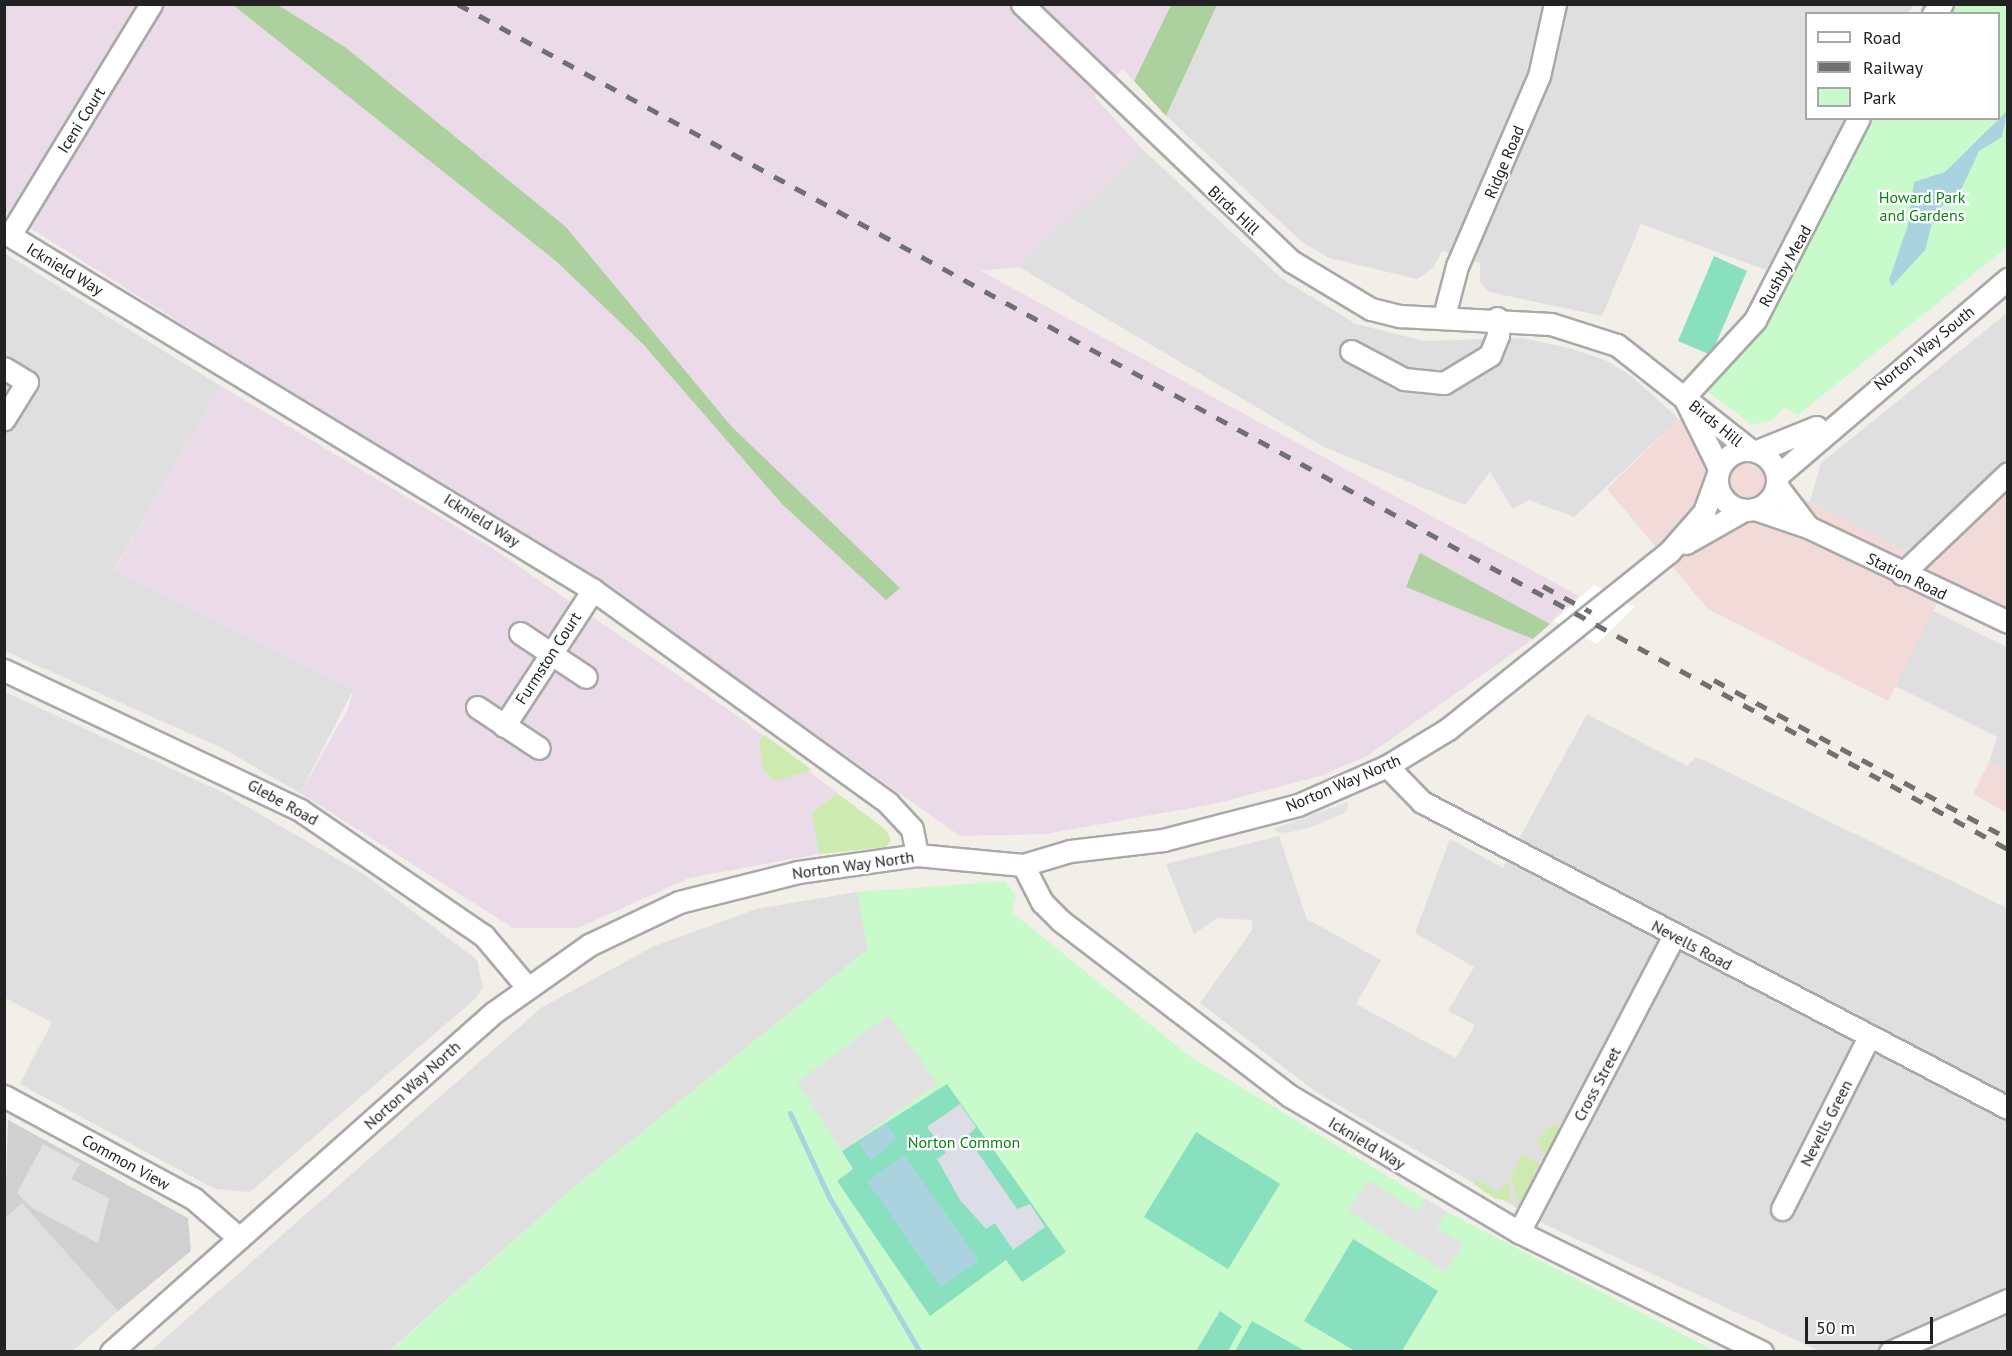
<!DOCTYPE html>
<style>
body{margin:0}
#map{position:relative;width:2012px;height:1356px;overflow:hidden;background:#f2efe9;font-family:"PT Sans",sans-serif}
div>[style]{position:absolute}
.residential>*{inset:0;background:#e0dfdf}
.commercial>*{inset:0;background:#f2dad9}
.industrial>*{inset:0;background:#ebdbe8}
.religious>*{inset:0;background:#d0d0d0}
.grass>*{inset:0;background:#cdebb0}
.forest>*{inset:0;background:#add19e}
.park>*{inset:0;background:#c8facc}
.pitch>*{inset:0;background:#88e0be}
.parking>*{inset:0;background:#e2e2e2}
.plaza>*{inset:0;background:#dddde8}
.water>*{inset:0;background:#aad3df}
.pier>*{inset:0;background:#fff}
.stream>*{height:5px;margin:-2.5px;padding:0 2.5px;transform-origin:2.5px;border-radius:2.5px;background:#aad3df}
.roads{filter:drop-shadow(2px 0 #a9a9a9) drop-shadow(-2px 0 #a9a9a9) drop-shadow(0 2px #a9a9a9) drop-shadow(0 -2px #a9a9a9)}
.minor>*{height:21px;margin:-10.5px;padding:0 10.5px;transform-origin:10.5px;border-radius:10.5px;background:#fff}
.minor>.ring{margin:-10.5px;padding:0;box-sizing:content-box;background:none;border:21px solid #fff;border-radius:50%}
.rail>*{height:4.5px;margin-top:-2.25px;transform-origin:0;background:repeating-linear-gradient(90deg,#707070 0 12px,transparent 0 24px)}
span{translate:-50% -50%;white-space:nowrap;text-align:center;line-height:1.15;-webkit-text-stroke:4.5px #fff;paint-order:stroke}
.street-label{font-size:16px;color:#222}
.park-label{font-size:16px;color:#0c8416}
.frame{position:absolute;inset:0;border:6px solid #222;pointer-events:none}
.legend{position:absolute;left:1805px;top:12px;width:195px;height:108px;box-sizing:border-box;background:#fff;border:2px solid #a7a7a7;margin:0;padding:8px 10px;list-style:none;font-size:18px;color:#222}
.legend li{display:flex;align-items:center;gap:12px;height:30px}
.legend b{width:30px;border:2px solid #a7a7a7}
.scale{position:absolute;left:1805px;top:1317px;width:128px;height:27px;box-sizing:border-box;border:3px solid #222;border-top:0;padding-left:8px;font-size:18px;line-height:21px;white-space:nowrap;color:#222;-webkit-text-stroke:4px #fff;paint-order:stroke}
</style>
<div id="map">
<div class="residential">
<i style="clip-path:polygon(1217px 5px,1914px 5px,1908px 13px,1806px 14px,1806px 118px,1846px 119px,1766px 270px,1641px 224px,1602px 316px,1489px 292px,1480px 282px,1480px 263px,1442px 251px,1433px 268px,1417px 279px,1329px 258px,1302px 242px,1166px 116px)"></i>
<i style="clip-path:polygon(1142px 149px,1281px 278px,1356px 324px,1424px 341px,1522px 338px,1569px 348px,1605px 360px,1630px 375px,1679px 419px,1574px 517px,1529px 500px,1513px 509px,1490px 472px,1465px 505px,1324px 447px,1019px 267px)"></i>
<i style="clip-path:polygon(4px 253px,221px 386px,114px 570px,353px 690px,300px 793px,222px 748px,5px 651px)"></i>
<i style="clip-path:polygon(2007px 313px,2007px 483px,1912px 554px,1810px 502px,1821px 463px)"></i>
<i style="clip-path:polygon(1933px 611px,2007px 647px,2007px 770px,1989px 762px,1997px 737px,1895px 686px)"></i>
<i style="clip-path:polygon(5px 692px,220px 791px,365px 875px,477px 960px,483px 987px,476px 998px,250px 1192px,215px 1189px,20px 1084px,52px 1022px,5px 998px)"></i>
<i style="clip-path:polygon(1587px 714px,1687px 766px,1697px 757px,2007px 908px,2007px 1351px,1820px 1351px,1546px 1225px,1316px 1092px,1200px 1003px,1252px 930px,1252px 920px,1217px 918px,1194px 934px,1166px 864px,1279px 836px,1307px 919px,1381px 960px,1356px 1004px,1456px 1058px,1475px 1025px,1448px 1011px,1474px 967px,1415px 933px,1450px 839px,1503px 868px)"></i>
<i style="clip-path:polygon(857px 892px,868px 949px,573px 1188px,389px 1351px,149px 1352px,541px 1008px,652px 947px,756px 909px)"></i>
<i style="clip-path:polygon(22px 1203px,118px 1311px,73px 1351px,5px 1351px,4px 1218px)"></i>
</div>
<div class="commercial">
<i style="clip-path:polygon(1679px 419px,1810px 502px,1912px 554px,2007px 483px,2007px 624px,1942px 594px,1888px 701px,1708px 609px,1607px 489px)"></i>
<i style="clip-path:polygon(1989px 762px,2007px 770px,2007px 813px,1973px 794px)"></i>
</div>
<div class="industrial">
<i style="clip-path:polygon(4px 5px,1171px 5px,1134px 81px,1123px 69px,1094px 96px,1142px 149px,1019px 267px,981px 271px,1579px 596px,1533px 639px,1367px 756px,1320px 776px,1214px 804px,1045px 834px,960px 836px,675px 635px,5px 212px)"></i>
<i style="clip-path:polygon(221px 386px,492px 548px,736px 715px,837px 793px,812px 813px,819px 854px,689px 878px,578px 928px,513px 928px,300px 793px,348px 709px,353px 690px,114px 571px)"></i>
</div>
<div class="religious">
<i style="clip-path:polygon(8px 1120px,188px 1218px,191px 1251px,118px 1311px,22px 1203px,5px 1218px)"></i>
</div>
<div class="grass">
<i style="clip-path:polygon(765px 735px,812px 770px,774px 781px,763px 770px,759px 742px)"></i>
<i style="clip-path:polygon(837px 793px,886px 830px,891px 840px,887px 847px,819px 854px,812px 813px)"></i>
<i style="clip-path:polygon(1552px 1125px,1560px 1127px,1546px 1157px,1536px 1140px)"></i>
<i style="clip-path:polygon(1523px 1154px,1543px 1166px,1519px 1205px,1511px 1177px)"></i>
<i style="clip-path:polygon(1477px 1179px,1498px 1193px,1508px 1182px,1512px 1201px,1495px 1199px,1474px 1184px)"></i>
</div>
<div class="forest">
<i style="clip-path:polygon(233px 5px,278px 5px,345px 47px,566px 227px,731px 426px,900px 588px,886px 600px,782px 504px,643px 344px,556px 261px)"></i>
<i style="clip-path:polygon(1171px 5px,1217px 5px,1166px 116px,1134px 81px)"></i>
<i style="clip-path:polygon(1420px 553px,1550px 624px,1533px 639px,1406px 587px)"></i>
</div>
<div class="park">
<i style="clip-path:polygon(1953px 5px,2007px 5px,2007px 247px,1798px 415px,1784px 407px,1772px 420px,1752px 425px,1706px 390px,1750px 342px,1872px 119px,1998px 118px,1998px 14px,1945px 13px)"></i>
<i style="clip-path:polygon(1005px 881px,1016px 896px,1012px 912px,1188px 1055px,1447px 1212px,1715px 1351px,389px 1352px,573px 1188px,868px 949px,857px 892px)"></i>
</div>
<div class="pitch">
<i style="clip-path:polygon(1714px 256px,1747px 271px,1711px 355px,1678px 341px)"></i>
<i style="clip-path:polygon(947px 1084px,1066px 1252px,1022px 1282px,1006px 1260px,930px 1316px,837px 1181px,853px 1169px,842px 1151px)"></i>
<i style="clip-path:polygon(1196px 1132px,1280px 1184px,1228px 1269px,1144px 1217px)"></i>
<i style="clip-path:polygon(1353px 1239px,1438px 1291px,1402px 1351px,1355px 1351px,1304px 1321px)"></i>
<i style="clip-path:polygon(1220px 1311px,1242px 1326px,1228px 1351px,1196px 1351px)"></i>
<i style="clip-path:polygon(1252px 1321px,1305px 1351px,1235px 1351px)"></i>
</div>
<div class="parking">
<i style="clip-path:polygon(1348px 802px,1347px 812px,1312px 827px,1282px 834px,1273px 829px)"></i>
<i style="clip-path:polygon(888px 1015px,938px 1083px,842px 1151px,797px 1082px)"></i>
<i style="clip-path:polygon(43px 1144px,80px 1164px,71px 1179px,109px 1198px,98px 1243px,32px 1208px,17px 1193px)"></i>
<i style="clip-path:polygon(1368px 1180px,1418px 1211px,1426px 1199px,1447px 1212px,1437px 1228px,1463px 1244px,1446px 1272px,1348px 1211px)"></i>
</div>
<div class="plaza">
<i style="clip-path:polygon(960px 1104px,976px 1127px,967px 1137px,1017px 1209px,1030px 1204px,1045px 1227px,1013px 1250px,995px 1223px,986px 1229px,960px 1200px,937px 1159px,946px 1153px,927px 1127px)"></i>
</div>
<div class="water">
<i style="clip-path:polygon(2007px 111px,2002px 137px,1979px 151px,1961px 190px,1935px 212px,1925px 250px,1892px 286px,1889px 280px,1908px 225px,1914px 182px,1945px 172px)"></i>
<i style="clip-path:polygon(886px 1124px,896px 1139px,871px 1161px,859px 1142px)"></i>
<i style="clip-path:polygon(904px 1155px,979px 1260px,941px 1287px,867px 1181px)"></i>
</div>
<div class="pier">
<i style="clip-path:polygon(1594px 585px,1634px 607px,1597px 644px,1554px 621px)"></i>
</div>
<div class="stream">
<i style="left:790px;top:1113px;width:93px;rotate:65.1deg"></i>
<i style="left:829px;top:1197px;width:180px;rotate:59.6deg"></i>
</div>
<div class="roads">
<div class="minor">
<i style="left:1022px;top:4px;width:372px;rotate:43.7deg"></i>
<i style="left:1291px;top:261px;width:93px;rotate:31deg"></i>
<i style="left:1371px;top:309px;width:30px;rotate:14deg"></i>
<i style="left:1400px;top:316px;width:151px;rotate:3deg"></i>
<i style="left:1551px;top:324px;width:69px;rotate:17.7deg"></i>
<i style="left:1617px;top:345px;width:168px;rotate:38.2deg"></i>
<i style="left:1933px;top:14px;width:13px;rotate:-48deg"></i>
<i style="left:4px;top:232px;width:689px;rotate:31.29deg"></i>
<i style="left:593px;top:590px;width:364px;rotate:35.8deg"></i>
<i style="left:888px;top:803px;width:35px;rotate:47deg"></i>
<i style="left:912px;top:829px;width:26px;rotate:79deg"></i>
<i style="left:10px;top:235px;width:271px;rotate:-58.6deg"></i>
<i style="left:1444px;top:316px;width:52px;rotate:-75.4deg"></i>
<i style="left:1457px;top:266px;width:207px;rotate:-66.7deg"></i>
<i style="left:1539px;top:76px;width:74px;rotate:-77.5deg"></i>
<i style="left:1351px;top:351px;width:60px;rotate:27.8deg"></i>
<i style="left:1404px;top:379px;width:40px;rotate:5.7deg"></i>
<i style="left:1444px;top:383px;width:54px;rotate:-31.3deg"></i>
<i style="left:1490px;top:355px;width:22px;rotate:-68deg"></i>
<i style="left:1498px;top:335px;width:17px;rotate:-93deg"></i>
<i style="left:4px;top:368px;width:27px;rotate:31deg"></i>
<i style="left:27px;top:382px;width:44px;rotate:121.9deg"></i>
<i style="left:1684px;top:397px;width:105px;rotate:-47.3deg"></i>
<i style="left:1755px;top:320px;width:227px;rotate:-62.8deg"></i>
<i style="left:1684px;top:397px;width:79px;rotate:63.8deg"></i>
<i class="ring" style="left:1717px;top:450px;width:39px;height:39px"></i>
<i style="left:1757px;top:451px;width:64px;rotate:-22.1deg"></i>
<i style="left:1777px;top:476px;width:304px;rotate:-40.5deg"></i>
<i style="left:1777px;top:486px;width:51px;rotate:52.9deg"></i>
<i style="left:1755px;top:509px;width:56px;rotate:18.8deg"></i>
<i style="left:1808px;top:527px;width:221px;rotate:25.4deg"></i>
<i style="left:1686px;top:543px;width:67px;rotate:-29.6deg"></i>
<i style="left:1902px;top:574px;width:146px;rotate:-43.6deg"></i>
<i style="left:520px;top:633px;width:79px;rotate:33.7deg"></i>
<i style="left:4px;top:670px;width:327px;rotate:25.3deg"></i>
<i style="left:300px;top:810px;width:223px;rotate:34.4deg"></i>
<i style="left:484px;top:936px;width:67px;rotate:49.9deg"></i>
<i style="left:477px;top:707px;width:74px;rotate:33.5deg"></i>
<i style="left:504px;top:726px;width:163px;rotate:-56.8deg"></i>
<i style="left:1387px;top:766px;width:50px;rotate:45.8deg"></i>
<i style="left:1422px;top:802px;width:661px;rotate:27.57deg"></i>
<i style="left:1023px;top:865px;width:42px;rotate:62.8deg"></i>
<i style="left:1042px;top:902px;width:27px;rotate:45deg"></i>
<i style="left:1061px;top:921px;width:288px;rotate:37.4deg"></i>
<i style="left:1290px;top:1096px;width:266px;rotate:30.7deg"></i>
<i style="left:1519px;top:1232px;width:271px;rotate:26.3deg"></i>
<i style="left:4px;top:1096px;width:215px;rotate:28.4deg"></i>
<i style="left:193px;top:1198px;width:61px;rotate:41deg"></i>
<i style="left:1782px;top:1209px;width:193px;rotate:-63.2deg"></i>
<i style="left:1519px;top:1232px;width:334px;rotate:-62.4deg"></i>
<i style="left:111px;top:1352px;width:511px;rotate:-41.59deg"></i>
<i style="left:493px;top:1013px;width:118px;rotate:-35.3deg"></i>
<i style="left:589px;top:945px;width:100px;rotate:-25.5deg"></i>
<i style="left:679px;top:902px;width:123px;rotate:-14.1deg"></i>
<i style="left:798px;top:872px;width:120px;rotate:-8.1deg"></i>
<i style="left:917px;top:855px;width:106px;rotate:5.4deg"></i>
<i style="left:1023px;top:865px;width:49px;rotate:-16.6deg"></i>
<i style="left:1070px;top:851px;width:94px;rotate:-6.7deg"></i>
<i style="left:1163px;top:840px;width:139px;rotate:-14.5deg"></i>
<i style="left:1298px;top:805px;width:97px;rotate:-23.7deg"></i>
<i style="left:1387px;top:766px;width:71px;rotate:-31.2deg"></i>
<i style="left:1448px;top:729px;width:283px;rotate:-38.7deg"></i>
<i style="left:1669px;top:552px;width:53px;rotate:-48.8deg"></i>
<i style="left:1704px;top:512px;width:35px;rotate:-70deg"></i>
<i style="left:1890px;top:1352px;width:129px;rotate:-23.8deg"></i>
</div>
</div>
<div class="rail">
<i style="left:458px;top:4px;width:1765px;rotate:28.6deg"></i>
<i style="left:1543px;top:586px;width:55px;rotate:28.4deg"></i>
<i style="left:1714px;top:680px;width:334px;rotate:28.3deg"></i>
</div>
<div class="street-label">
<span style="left:81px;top:120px;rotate:-58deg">Iceni Court</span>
<span style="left:1504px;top:162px;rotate:-67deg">Ridge Road</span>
<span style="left:1234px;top:210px;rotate:43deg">Birds Hill</span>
<span style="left:1785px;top:266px;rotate:-61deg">Rushby Mead</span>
<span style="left:65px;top:269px;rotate:31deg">Icknield Way</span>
<span style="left:1924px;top:348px;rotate:-39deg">Norton Way South</span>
<span style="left:1716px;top:423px;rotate:39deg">Birds Hill</span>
<span style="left:482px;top:520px;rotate:32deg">Icknield Way</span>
<span style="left:1907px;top:576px;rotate:26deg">Station Road</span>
<span style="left:548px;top:658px;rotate:-57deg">Furmston Court</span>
<span style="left:1343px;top:783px;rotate:-23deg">Norton Way North</span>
<span style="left:283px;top:802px;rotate:29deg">Glebe Road</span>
<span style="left:853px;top:865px;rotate:-8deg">Norton Way North</span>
<span style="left:1692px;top:945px;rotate:28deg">Nevells Road</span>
<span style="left:1597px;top:1084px;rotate:-62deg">Cross Street</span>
<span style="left:412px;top:1085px;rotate:-42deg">Norton Way North</span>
<span style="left:1826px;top:1123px;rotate:-63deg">Nevells Green</span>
<span style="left:1367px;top:1143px;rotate:31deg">Icknield Way</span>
<span style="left:126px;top:1162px;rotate:29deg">Common View</span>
</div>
<div class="park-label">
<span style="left:1922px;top:206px">Howard Park<br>and Gardens</span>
<span style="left:964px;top:1142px">Norton Common</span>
</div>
<div class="frame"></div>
<ul class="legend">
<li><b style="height:8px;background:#fff"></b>Road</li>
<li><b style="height:8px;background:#707070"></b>Railway</li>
<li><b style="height:16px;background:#c8facc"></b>Park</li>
</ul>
<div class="scale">50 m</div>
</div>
